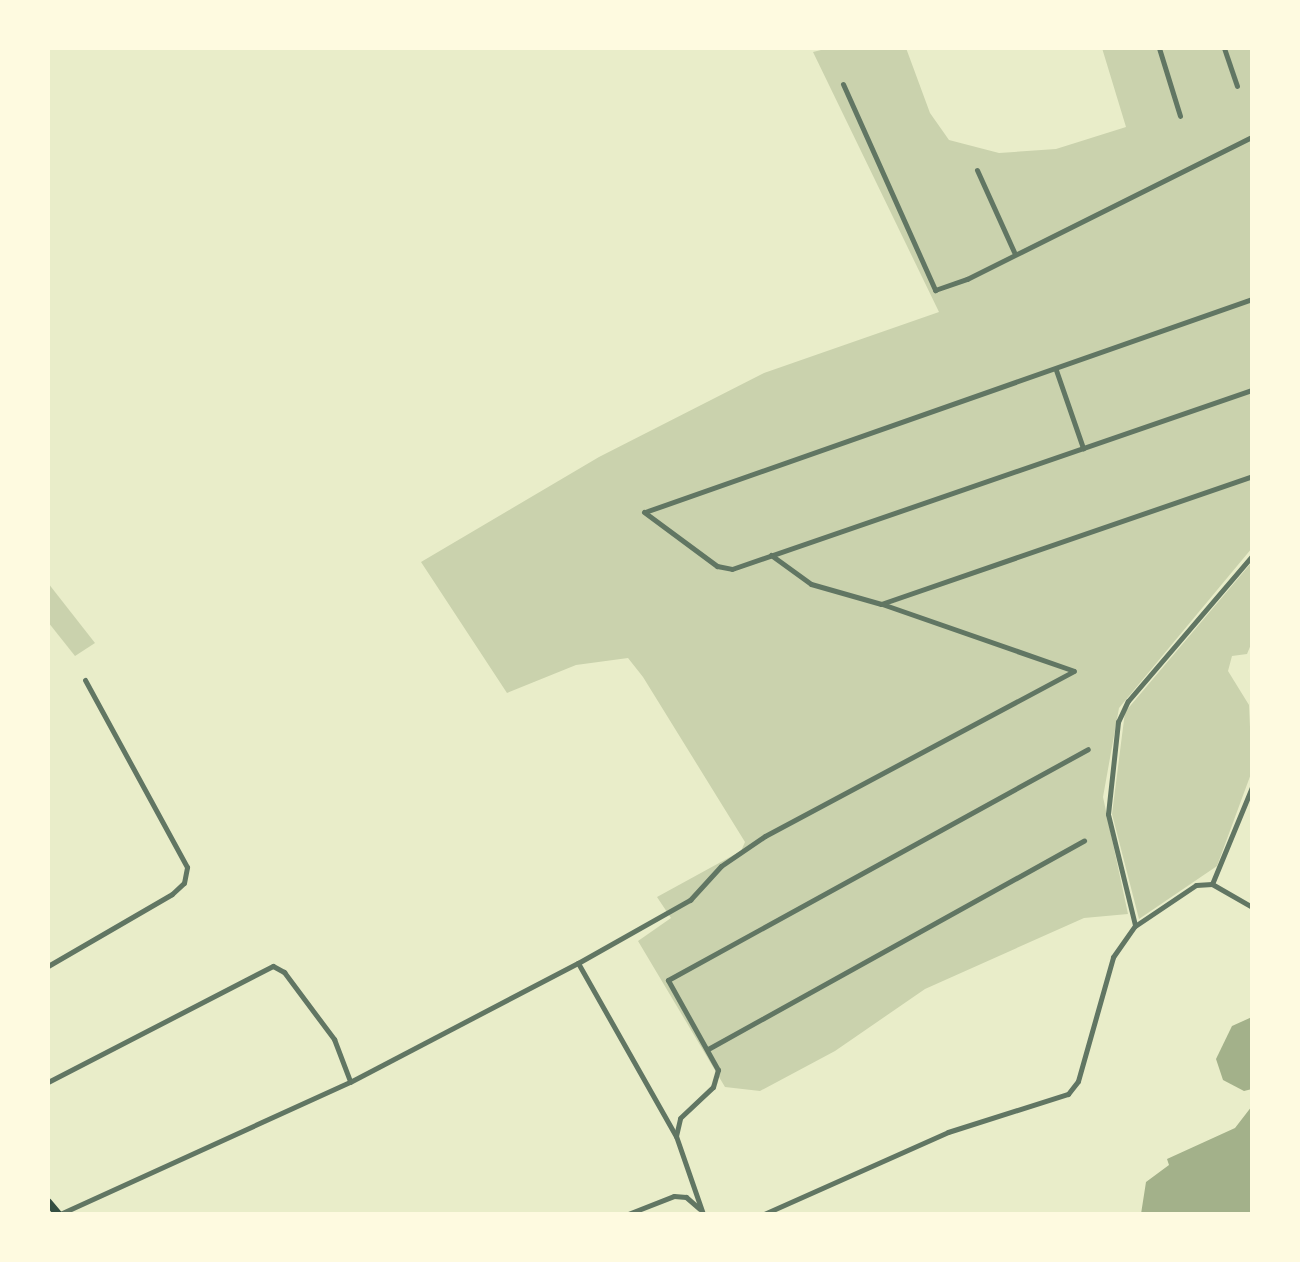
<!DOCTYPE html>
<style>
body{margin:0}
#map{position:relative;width:1300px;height:1262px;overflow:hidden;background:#e9edc9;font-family:Lora,serif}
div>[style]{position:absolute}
.green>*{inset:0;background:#cad2ad}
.water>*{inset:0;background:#a3b18a}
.minor>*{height:5px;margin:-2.5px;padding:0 2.5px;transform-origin:2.5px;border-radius:2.5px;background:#617663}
.primary>*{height:8px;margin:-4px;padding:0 4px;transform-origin:4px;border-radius:4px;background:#344e41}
span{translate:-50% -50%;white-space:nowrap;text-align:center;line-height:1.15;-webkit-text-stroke:6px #fefae0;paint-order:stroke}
.frame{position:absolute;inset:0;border:50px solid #fefae0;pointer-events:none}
</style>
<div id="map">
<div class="green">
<i style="clip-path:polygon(829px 48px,906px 48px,930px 113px,949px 140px,999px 153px,1056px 149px,1126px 127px,1102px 48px,1252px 48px,1252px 548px,1119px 708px,1103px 797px,1128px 914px,1084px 918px,925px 989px,835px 1051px,760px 1091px,725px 1087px,638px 941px,671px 918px,657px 897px,741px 851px,745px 842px,643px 677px,628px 658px,576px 665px,507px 693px,421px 562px,599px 457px,764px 373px,939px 312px,813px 52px)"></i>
<i style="clip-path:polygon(1252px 562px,1252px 642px,1247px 654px,1232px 656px,1228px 671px,1249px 705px,1252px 771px,1217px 866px,1139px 919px,1112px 814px,1125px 712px)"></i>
<i style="clip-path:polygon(48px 583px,95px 643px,75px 656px,48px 622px)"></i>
</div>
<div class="water">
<i style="clip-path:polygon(1252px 1017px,1252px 1089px,1244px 1091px,1223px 1080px,1216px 1059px,1232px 1026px)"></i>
<i style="clip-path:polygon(1252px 1106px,1252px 1214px,1141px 1214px,1146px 1182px,1169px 1165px,1167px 1159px,1235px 1128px)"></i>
</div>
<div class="minor">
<i style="left:1159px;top:48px;width:71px;rotate:72.8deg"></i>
<i style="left:1224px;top:48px;width:40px;rotate:71.1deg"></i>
<i style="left:843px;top:84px;width:226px;rotate:65.9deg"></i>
<i style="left:935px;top:290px;width:34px;rotate:-19deg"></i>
<i style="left:967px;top:279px;width:318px;rotate:-26.5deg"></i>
<i style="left:977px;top:170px;width:90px;rotate:65.7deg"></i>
<i style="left:1056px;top:370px;width:83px;rotate:70.9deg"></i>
<i style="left:644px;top:512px;width:91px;rotate:36.5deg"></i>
<i style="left:717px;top:566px;width:15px;rotate:11deg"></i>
<i style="left:732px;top:569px;width:550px;rotate:-19deg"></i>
<i style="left:645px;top:512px;width:643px;rotate:-19.34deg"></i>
<i style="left:771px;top:555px;width:49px;rotate:35.9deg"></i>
<i style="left:811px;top:584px;width:73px;rotate:15.9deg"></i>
<i style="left:881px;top:604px;width:392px;rotate:-19deg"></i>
<i style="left:882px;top:604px;width:203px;rotate:19.2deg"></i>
<i style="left:1212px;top:884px;width:105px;rotate:-67.6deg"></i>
<i style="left:1135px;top:925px;width:114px;rotate:-103.7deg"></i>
<i style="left:1108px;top:814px;width:93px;rotate:-83.8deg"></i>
<i style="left:1118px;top:722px;width:23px;rotate:-65deg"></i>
<i style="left:1128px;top:701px;width:191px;rotate:-49.5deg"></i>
<i style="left:578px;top:963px;width:199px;rotate:60.5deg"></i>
<i style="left:676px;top:1136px;width:83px;rotate:70.9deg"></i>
<i style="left:48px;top:966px;width:143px;rotate:-30.1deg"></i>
<i style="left:172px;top:894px;width:16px;rotate:-43deg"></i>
<i style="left:184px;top:883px;width:16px;rotate:-79deg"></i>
<i style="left:187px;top:867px;width:213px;rotate:-118.6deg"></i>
<i style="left:708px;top:1049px;width:430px;rotate:-29deg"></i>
<i style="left:48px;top:1082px;width:253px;rotate:-27.3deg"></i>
<i style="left:273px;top:966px;width:13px;rotate:29deg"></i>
<i style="left:284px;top:972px;width:84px;rotate:53.3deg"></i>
<i style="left:334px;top:1039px;width:45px;rotate:69.1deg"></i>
<i style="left:676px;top:1136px;width:18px;rotate:-77deg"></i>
<i style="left:680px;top:1118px;width:45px;rotate:-43.2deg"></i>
<i style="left:713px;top:1087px;width:18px;rotate:-74deg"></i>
<i style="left:718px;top:1070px;width:103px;rotate:-119.1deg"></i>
<i style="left:668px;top:980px;width:479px;rotate:-28.8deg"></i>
<i style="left:60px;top:1214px;width:319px;rotate:-24.5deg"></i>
<i style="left:350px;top:1082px;width:257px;rotate:-27.6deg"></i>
<i style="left:578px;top:963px;width:129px;rotate:-29.4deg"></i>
<i style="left:690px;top:900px;width:46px;rotate:-47.6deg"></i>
<i style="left:721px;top:866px;width:53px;rotate:-34.3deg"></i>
<i style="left:765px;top:836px;width:350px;rotate:-28.1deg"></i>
<i style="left:628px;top:1214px;width:49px;rotate:-21.4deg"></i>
<i style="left:674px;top:1196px;width:12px;rotate:5deg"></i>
<i style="left:686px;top:1197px;width:18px;rotate:41deg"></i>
<i style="left:764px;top:1214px;width:201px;rotate:-24deg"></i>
<i style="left:948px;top:1132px;width:126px;rotate:-17.6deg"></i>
<i style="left:1068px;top:1094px;width:16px;rotate:-52deg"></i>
<i style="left:1078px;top:1081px;width:129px;rotate:-74.2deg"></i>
<i style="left:1113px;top:957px;width:38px;rotate:-55deg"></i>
<i style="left:1135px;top:926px;width:73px;rotate:-33.9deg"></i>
<i style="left:1196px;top:885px;width:16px;rotate:-4deg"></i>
<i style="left:1212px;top:884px;width:46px;rotate:29.9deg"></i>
</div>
<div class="primary">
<i style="left:48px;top:1202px;width:16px;rotate:50deg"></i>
</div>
<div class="frame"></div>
</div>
